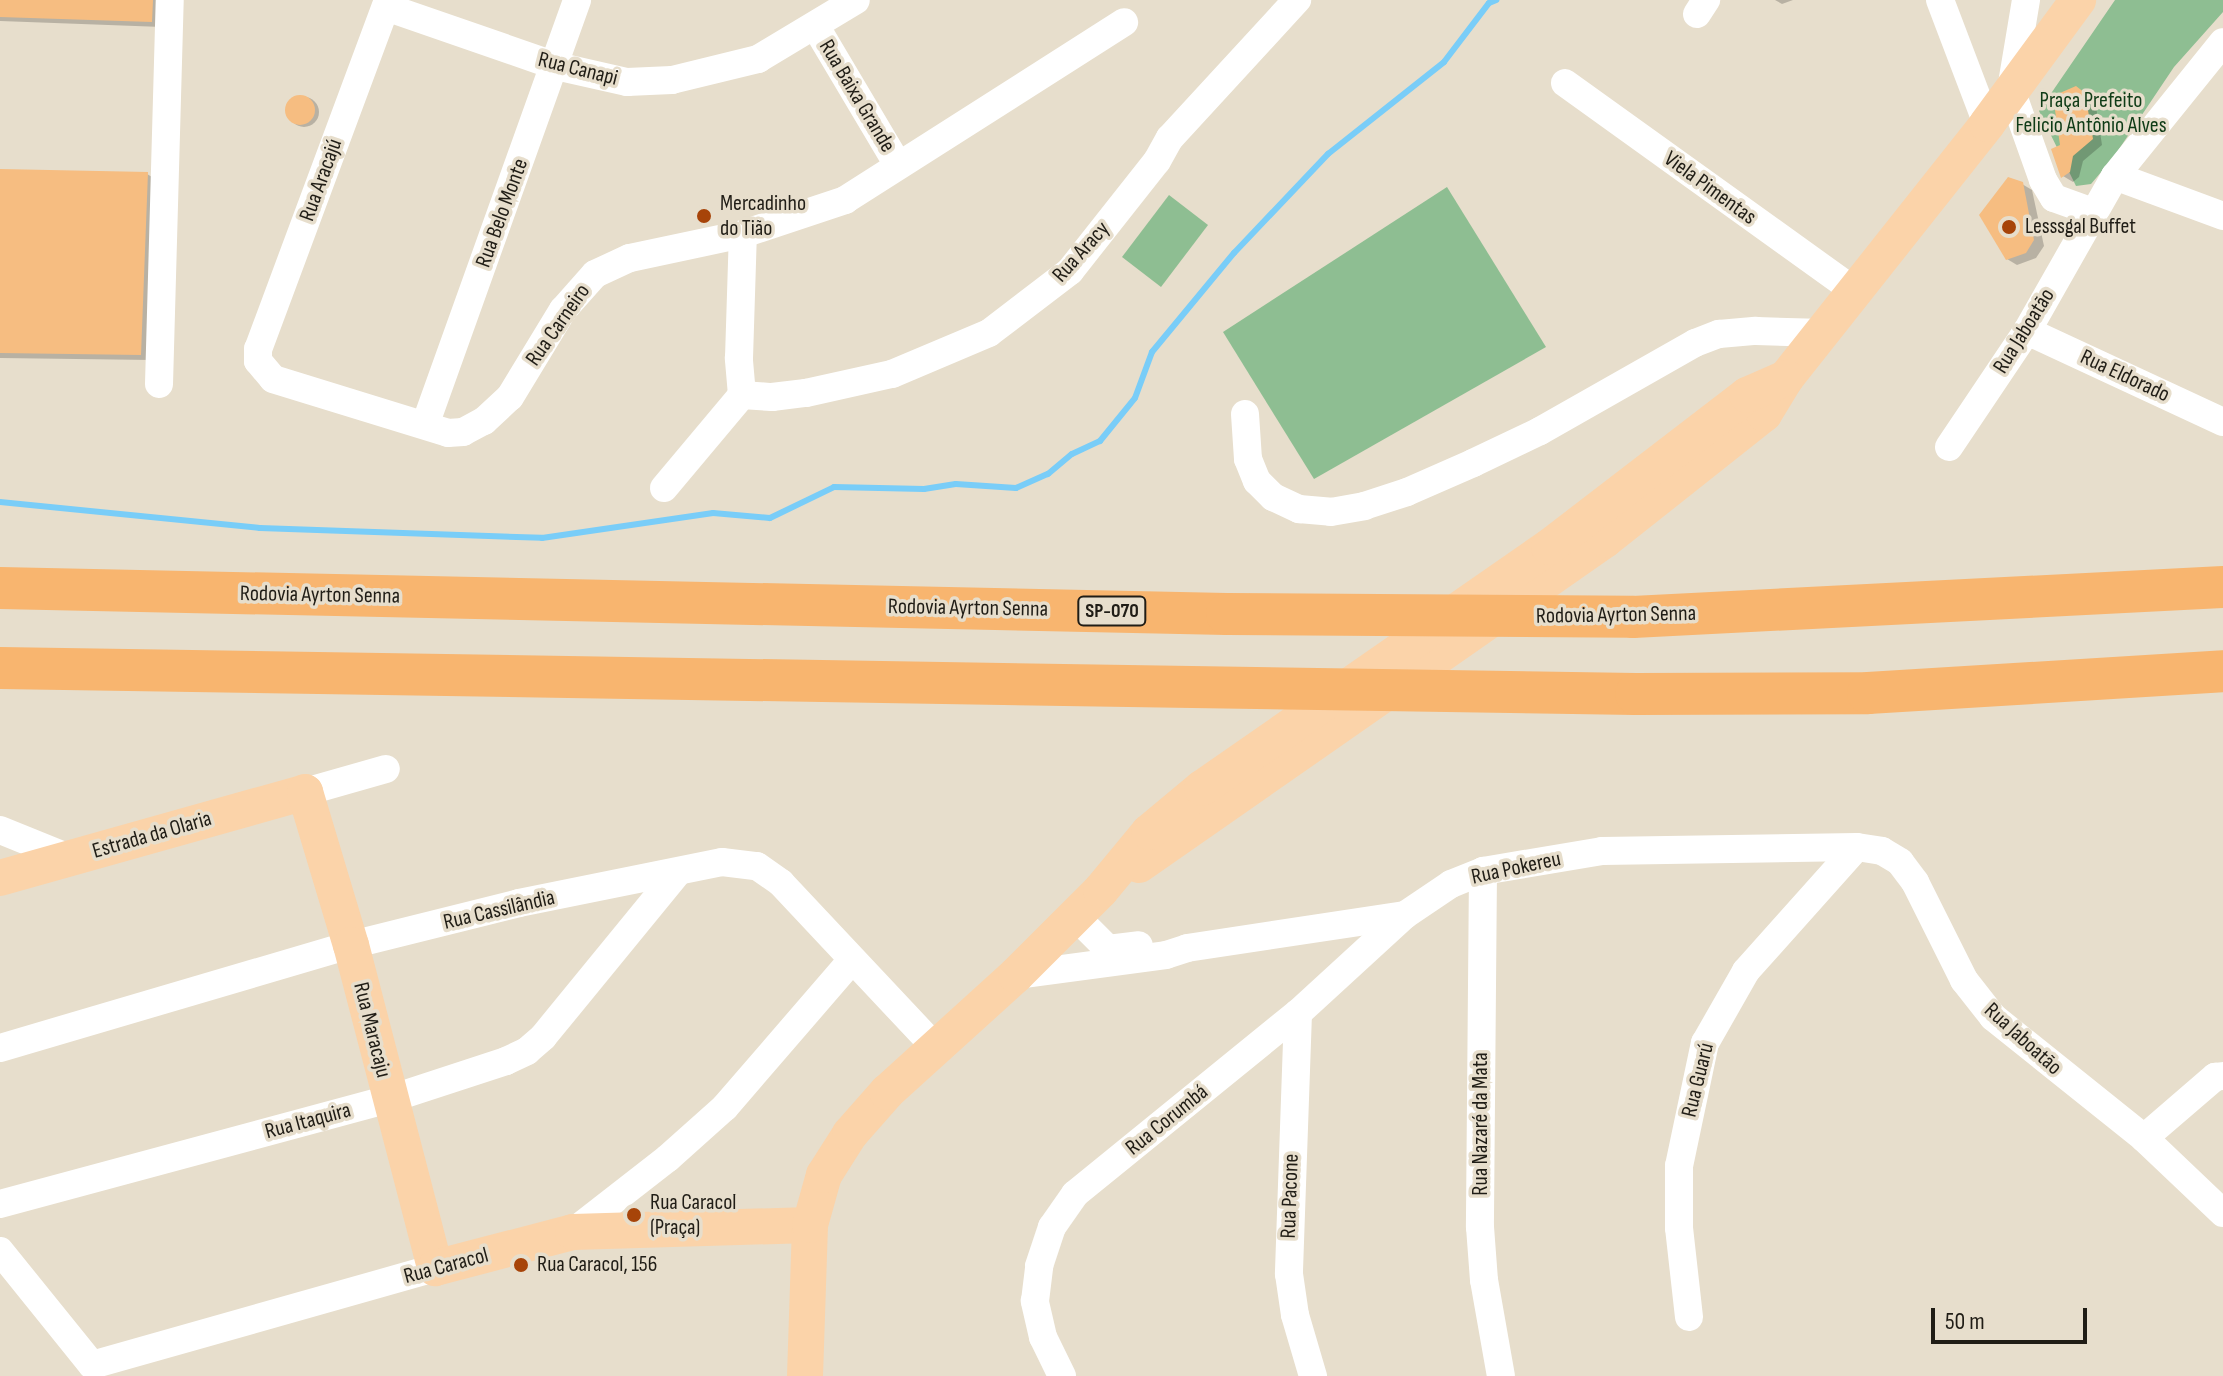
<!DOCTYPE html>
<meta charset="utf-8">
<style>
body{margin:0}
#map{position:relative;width:2223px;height:1376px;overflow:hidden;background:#e7decc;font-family:"Sofia Sans Condensed",sans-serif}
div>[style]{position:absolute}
.green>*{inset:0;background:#8ebe92}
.shadow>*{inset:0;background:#0003}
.round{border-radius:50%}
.stream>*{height:6px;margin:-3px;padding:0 3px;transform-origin:3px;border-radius:3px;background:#79cdf8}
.building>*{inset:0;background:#f6bd81}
.minor>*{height:28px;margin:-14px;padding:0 14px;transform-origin:14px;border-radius:14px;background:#fff}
.major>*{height:36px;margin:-18px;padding:0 18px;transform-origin:18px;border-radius:18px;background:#fbd3a9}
.highway>*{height:42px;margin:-21px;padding:0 21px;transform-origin:21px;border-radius:21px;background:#f8b56f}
.dots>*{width:22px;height:22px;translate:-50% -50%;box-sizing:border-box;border:4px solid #e7decc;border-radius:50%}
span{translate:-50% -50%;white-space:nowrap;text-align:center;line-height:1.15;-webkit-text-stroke:7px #e7decc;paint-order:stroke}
.shield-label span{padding:2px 6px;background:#e7decc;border:2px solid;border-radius:6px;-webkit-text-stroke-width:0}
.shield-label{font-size:20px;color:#201d16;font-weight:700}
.street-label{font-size:22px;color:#201d16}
.park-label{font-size:22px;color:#0e3b16}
.poi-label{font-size:22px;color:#201d16}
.left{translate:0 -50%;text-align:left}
.scale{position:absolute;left:1931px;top:1308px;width:156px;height:36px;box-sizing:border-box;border:4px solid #201d16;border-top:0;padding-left:10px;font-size:24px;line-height:28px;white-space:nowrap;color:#201d16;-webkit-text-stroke:6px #e7decc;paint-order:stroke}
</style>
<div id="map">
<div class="green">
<i style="clip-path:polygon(2115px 0,2223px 0,2223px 12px,2174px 67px,2113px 158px,2091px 184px,2076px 186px,2039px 111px)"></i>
<i style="clip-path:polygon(1447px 187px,1546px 347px,1314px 479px,1223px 332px)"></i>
<i style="clip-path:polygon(1169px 195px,1208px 225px,1161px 287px,1122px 257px)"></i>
</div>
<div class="shadow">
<i style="clip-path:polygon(0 0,165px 0,162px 27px,0 21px)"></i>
<i style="clip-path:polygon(1775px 0,1793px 0,1782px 4px)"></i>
<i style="clip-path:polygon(2076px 89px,2095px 100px,2102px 145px,2083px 161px,2079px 177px,2073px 182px,2063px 176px,2062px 147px)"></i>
<i class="round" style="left:289px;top:97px;width:30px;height:30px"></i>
<i style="clip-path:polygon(0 171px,147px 174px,157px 180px,151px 360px,0 358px)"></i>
<i style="clip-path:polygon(2022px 184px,2032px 190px,2044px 246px,2036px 258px,2017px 265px,2007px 259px)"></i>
</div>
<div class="stream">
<i style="left:0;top:502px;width:261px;rotate:5.7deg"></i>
<i style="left:260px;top:528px;width:282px;rotate:2deg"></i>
<i style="left:542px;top:538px;width:173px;rotate:-8.3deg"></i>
<i style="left:713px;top:513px;width:57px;rotate:5deg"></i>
<i style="left:770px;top:518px;width:71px;rotate:-25.8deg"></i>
<i style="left:834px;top:487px;width:90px;rotate:1.3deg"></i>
<i style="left:924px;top:489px;width:32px;rotate:-9deg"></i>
<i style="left:956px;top:484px;width:60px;rotate:3.8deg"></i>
<i style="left:1016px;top:488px;width:35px;rotate:-24deg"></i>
<i style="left:1048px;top:474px;width:31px;rotate:-40deg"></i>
<i style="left:1072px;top:454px;width:31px;rotate:-25deg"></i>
<i style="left:1100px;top:441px;width:55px;rotate:-50.9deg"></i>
<i style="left:1135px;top:398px;width:49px;rotate:-69.7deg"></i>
<i style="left:1152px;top:352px;width:129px;rotate:-50.4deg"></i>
<i style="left:1234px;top:253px;width:137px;rotate:-46.5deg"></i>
<i style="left:1328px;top:154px;width:148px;rotate:-38.4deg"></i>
<i style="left:1444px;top:62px;width:74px;rotate:-52.7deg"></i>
<i style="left:1489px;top:3px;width:8px;rotate:-23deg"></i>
</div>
<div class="building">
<i style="clip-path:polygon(0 0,153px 0,152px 22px,0 17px)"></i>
<i style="clip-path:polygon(2076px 86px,2085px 93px,2093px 139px,2073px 156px,2070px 172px,2061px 178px,2051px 149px,2060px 145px,2053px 96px)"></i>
<i class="round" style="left:285px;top:95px;width:30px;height:30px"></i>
<i style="clip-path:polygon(0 169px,148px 172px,141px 355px,0 353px)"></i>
<i style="clip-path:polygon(2008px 177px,2023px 182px,2034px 240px,2026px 253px,2006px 260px,1979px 215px)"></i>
</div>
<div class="minor">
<i style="left:388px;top:0;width:372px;rotate:110.4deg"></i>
<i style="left:258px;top:349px;width:12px;rotate:90deg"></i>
<i style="left:258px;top:361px;width:23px;rotate:50deg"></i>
<i style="left:273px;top:379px;width:183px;rotate:17.1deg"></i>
<i style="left:448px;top:433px;width:15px;rotate:-4deg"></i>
<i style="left:463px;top:432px;width:24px;rotate:-28deg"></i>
<i style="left:484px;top:421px;width:35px;rotate:-43deg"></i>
<i style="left:510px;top:397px;width:102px;rotate:-58.7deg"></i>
<i style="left:563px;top:310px;width:48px;rotate:-48.4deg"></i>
<i style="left:595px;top:274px;width:38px;rotate:-25deg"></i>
<i style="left:630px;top:258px;width:116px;rotate:-12deg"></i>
<i style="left:743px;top:234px;width:108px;rotate:-18.4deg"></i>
<i style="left:845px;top:200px;width:331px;rotate:-32.5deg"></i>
<i style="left:1940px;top:0;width:133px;rotate:69.2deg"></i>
<i style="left:2026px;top:0;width:91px;rotate:99.5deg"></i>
<i style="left:2011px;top:90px;width:96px;rotate:70.4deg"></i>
<i style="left:2043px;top:180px;width:21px;rotate:59deg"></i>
<i style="left:2054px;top:198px;width:41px;rotate:19.7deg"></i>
<i style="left:386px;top:7px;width:180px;rotate:19.1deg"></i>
<i style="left:556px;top:66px;width:73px;rotate:12.7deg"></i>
<i style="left:627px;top:82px;width:45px;rotate:-2.5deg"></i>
<i style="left:672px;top:80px;width:89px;rotate:-13.7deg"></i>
<i style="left:758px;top:59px;width:114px;rotate:-31deg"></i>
<i style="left:1697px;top:14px;width:17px;rotate:-57deg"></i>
<i style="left:816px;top:27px;width:161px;rotate:59.3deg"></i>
<i style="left:1565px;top:83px;width:358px;rotate:35.7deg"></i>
<i style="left:2115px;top:176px;width:115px;rotate:20.3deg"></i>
<i style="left:2027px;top:331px;width:216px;rotate:24.9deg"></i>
<i style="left:159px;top:384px;width:384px;rotate:-88.4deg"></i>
<i style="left:742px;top:395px;width:30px;rotate:4deg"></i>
<i style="left:772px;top:397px;width:34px;rotate:-7deg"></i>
<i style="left:806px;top:393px;width:88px;rotate:-12.5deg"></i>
<i style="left:892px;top:374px;width:105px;rotate:-22.9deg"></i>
<i style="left:989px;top:333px;width:102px;rotate:-37.4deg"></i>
<i style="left:1070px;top:271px;width:140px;rotate:-51.7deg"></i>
<i style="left:1157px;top:161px;width:26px;rotate:-61deg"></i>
<i style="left:1170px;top:138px;width:188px;rotate:-47.4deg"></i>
<i style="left:1245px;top:414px;width:45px;rotate:86.2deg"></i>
<i style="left:1248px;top:459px;width:24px;rotate:68deg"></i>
<i style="left:1257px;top:481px;width:23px;rotate:45deg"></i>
<i style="left:1273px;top:497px;width:29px;rotate:25deg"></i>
<i style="left:1299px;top:509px;width:32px;rotate:5deg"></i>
<i style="left:1331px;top:512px;width:34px;rotate:-10deg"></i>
<i style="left:1364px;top:506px;width:45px;rotate:-18deg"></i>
<i style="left:1407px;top:492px;width:72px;rotate:-23.7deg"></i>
<i style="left:1473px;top:463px;width:74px;rotate:-25.5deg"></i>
<i style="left:1540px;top:431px;width:178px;rotate:-29.6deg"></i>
<i style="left:1695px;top:343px;width:26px;rotate:-21deg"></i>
<i style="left:1719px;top:334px;width:37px;rotate:-5deg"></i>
<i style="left:1756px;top:331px;width:68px;rotate:1.7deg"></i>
<i style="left:425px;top:425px;width:451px;rotate:-70.3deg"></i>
<i style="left:1949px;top:447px;width:140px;rotate:-56.1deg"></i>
<i style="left:2027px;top:331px;width:178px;rotate:-60.4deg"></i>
<i style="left:2115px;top:176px;width:172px;rotate:-51.1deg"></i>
<i style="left:664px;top:488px;width:121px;rotate:-50deg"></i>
<i style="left:742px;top:395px;width:37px;rotate:-95deg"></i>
<i style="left:739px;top:358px;width:124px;rotate:-88.2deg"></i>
<i style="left:305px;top:792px;width:84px;rotate:-15.9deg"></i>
<i style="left:0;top:830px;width:74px;rotate:22.1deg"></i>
<i style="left:1483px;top:871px;width:356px;rotate:90.5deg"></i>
<i style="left:1480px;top:1227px;width:53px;rotate:85.7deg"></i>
<i style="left:1484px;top:1280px;width:97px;rotate:80deg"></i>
<i style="left:1075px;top:916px;width:47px;rotate:45deg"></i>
<i style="left:1108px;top:949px;width:31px;rotate:-7deg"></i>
<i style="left:1016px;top:975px;width:151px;rotate:-7.6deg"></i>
<i style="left:1166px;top:955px;width:22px;rotate:-18deg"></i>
<i style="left:1187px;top:948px;width:220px;rotate:-8.6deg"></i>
<i style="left:1405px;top:915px;width:55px;rotate:-34deg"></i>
<i style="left:1451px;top:884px;width:35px;rotate:-22deg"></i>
<i style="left:1483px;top:871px;width:121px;rotate:-9.5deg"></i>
<i style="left:1602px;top:851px;width:255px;rotate:-0.9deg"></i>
<i style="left:1857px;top:847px;width:25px;rotate:9deg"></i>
<i style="left:1882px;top:851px;width:21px;rotate:31deg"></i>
<i style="left:1900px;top:862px;width:25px;rotate:53deg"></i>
<i style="left:1915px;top:882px;width:110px;rotate:63.4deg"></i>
<i style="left:1964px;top:980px;width:47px;rotate:51.9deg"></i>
<i style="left:1993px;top:1017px;width:193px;rotate:38.7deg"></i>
<i style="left:2144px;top:1138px;width:109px;rotate:43.5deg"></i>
<i style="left:1298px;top:1013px;width:261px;rotate:92deg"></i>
<i style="left:1289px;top:1274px;width:41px;rotate:81.7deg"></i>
<i style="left:1295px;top:1315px;width:64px;rotate:73.6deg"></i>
<i style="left:0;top:1048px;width:366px;rotate:-16.4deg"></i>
<i style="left:351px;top:945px;width:173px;rotate:-14deg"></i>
<i style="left:519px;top:903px;width:207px;rotate:-11.4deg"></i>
<i style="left:722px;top:862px;width:35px;rotate:7deg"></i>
<i style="left:757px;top:866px;width:29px;rotate:35deg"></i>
<i style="left:781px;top:883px;width:225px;rotate:46.8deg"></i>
<i style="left:2144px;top:1138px;width:94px;rotate:-40.7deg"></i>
<i style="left:2215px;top:1077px;width:8px;rotate:-7deg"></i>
<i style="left:0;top:1204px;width:404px;rotate:-15.1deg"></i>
<i style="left:390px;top:1099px;width:122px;rotate:-18.1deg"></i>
<i style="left:506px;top:1061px;width:23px;rotate:-25deg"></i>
<i style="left:527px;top:1051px;width:21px;rotate:-41deg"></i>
<i style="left:543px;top:1037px;width:212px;rotate:-50.7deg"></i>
<i style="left:573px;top:1232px;width:120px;rotate:-37.9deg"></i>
<i style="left:668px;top:1158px;width:76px;rotate:-41.8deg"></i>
<i style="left:725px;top:1107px;width:194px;rotate:-49.2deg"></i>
<i style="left:0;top:1251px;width:146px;rotate:51.1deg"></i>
<i style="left:92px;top:1365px;width:356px;rotate:-15.8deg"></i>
<i style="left:1689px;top:1317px;width:90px;rotate:-96.4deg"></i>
<i style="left:1679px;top:1228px;width:62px;rotate:-90deg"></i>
<i style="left:1679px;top:1166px;width:126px;rotate:-78.1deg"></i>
<i style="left:1705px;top:1043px;width:83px;rotate:-60.3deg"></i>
<i style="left:1746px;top:971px;width:166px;rotate:-48.2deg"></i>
<i style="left:1062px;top:1376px;width:43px;rotate:-116deg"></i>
<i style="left:1043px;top:1337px;width:37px;rotate:-103deg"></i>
<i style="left:1035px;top:1301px;width:35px;rotate:-83deg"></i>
<i style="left:1039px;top:1266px;width:41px;rotate:-71.6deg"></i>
<i style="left:1052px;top:1227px;width:40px;rotate:-55.1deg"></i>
<i style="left:1075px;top:1194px;width:287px;rotate:-39.1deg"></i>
<i style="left:1298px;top:1013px;width:145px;rotate:-42.5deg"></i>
</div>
<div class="major">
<i style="left:1139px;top:865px;width:568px;rotate:-34.89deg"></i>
<i style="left:1605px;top:540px;width:203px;rotate:-38.4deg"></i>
<i style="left:1764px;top:414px;width:42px;rotate:-58.6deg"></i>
<i style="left:1786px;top:378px;width:324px;rotate:-51.6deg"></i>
<i style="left:1987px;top:124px;width:154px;rotate:-53.7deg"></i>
<i style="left:0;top:878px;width:317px;rotate:-15.7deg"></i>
<i style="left:305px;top:792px;width:160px;rotate:73.3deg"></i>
<i style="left:351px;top:945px;width:334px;rotate:75.4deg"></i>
<i style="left:435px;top:1268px;width:143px;rotate:-14.6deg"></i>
<i style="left:573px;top:1232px;width:237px;rotate:-1.7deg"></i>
<i style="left:805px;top:1376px;width:151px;rotate:-88.1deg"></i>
<i style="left:810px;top:1225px;width:52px;rotate:-74.4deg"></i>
<i style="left:824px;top:1175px;width:49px;rotate:-57.6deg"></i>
<i style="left:850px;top:1134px;width:56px;rotate:-48.6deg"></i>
<i style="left:887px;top:1092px;width:174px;rotate:-42.2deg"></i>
<i style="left:1016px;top:975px;width:120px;rotate:-45deg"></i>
<i style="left:1101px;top:890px;width:75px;rotate:-50.4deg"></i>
<i style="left:1149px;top:832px;width:69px;rotate:-39.7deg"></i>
<i style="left:1202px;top:788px;width:422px;rotate:-34.8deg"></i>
<i style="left:1549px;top:547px;width:250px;rotate:-37.5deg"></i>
<i style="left:1747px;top:395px;width:43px;rotate:-23.6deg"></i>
</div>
<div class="highway">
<i style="left:0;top:588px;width:1227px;rotate:1.21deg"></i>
<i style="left:1227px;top:614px;width:406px;rotate:0.4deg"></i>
<i style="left:1633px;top:617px;width:591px;rotate:-2.91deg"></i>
<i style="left:0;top:668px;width:1636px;rotate:0.91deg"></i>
<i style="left:1636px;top:694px;width:232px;rotate:-0.2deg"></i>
<i style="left:1868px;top:693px;width:356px;rotate:-3.5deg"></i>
</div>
<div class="dots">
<i style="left:704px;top:216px;background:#a74409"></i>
<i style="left:2009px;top:227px;background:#a74409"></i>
<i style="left:634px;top:1215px;background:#a74409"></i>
<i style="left:521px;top:1265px;background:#a74409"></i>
</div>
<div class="shield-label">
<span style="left:1112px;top:611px">SP-070</span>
</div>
<div class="street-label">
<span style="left:578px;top:69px;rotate:14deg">Rua Canapi</span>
<span style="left:857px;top:96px;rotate:59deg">Rua Baixa Grande</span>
<span style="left:321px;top:180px;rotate:-70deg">Rua Aracajú</span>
<span style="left:1710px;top:188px;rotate:36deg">Viela Pimentas</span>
<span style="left:502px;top:213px;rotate:-70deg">Rua Belo Monte</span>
<span style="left:1081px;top:252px;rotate:-48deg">Rua Aracy</span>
<span style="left:558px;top:325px;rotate:-55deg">Rua Carneiro</span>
<span style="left:2024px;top:331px;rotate:-58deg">Rua Jaboatão</span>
<span style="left:2125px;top:376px;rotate:25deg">Rua Eldorado</span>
<span style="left:320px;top:595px;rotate:1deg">Rodovia Ayrton Senna</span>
<span style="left:968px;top:608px;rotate:1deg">Rodovia Ayrton Senna</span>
<span style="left:1616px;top:615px;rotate:-1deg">Rodovia Ayrton Senna</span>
<span style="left:152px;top:835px;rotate:-16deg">Estrada da Olaria</span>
<span style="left:1516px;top:868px;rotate:-12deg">Rua Pokereu</span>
<span style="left:499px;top:910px;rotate:-13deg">Rua Cassilândia</span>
<span style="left:372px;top:1030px;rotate:76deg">Rua Maracaju</span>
<span style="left:2023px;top:1039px;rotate:42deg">Rua Jaboatão</span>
<span style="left:1698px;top:1080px;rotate:-76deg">Rua Guarú</span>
<span style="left:1167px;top:1120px;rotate:-39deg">Rua Corumbá</span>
<span style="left:308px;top:1121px;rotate:-15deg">Rua Itaquira</span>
<span style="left:1481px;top:1124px;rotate:-90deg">Rua Nazaré da Mata</span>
<span style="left:1290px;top:1196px;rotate:-88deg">Rua Pacone</span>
<span style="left:446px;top:1266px;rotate:-15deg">Rua Caracol</span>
</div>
<div class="park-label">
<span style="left:2091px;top:113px">Praça Prefeito<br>Felicio Antônio Alves</span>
</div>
<div class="poi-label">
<span class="left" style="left:720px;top:216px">Mercadinho<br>do Tião</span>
<span class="left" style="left:2025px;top:227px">Lesssgal Buffet</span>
<span class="left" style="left:650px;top:1215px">Rua Caracol<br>(Praça)</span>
<span class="left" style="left:537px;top:1265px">Rua Caracol, 156</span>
</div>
<div class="scale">50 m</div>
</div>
